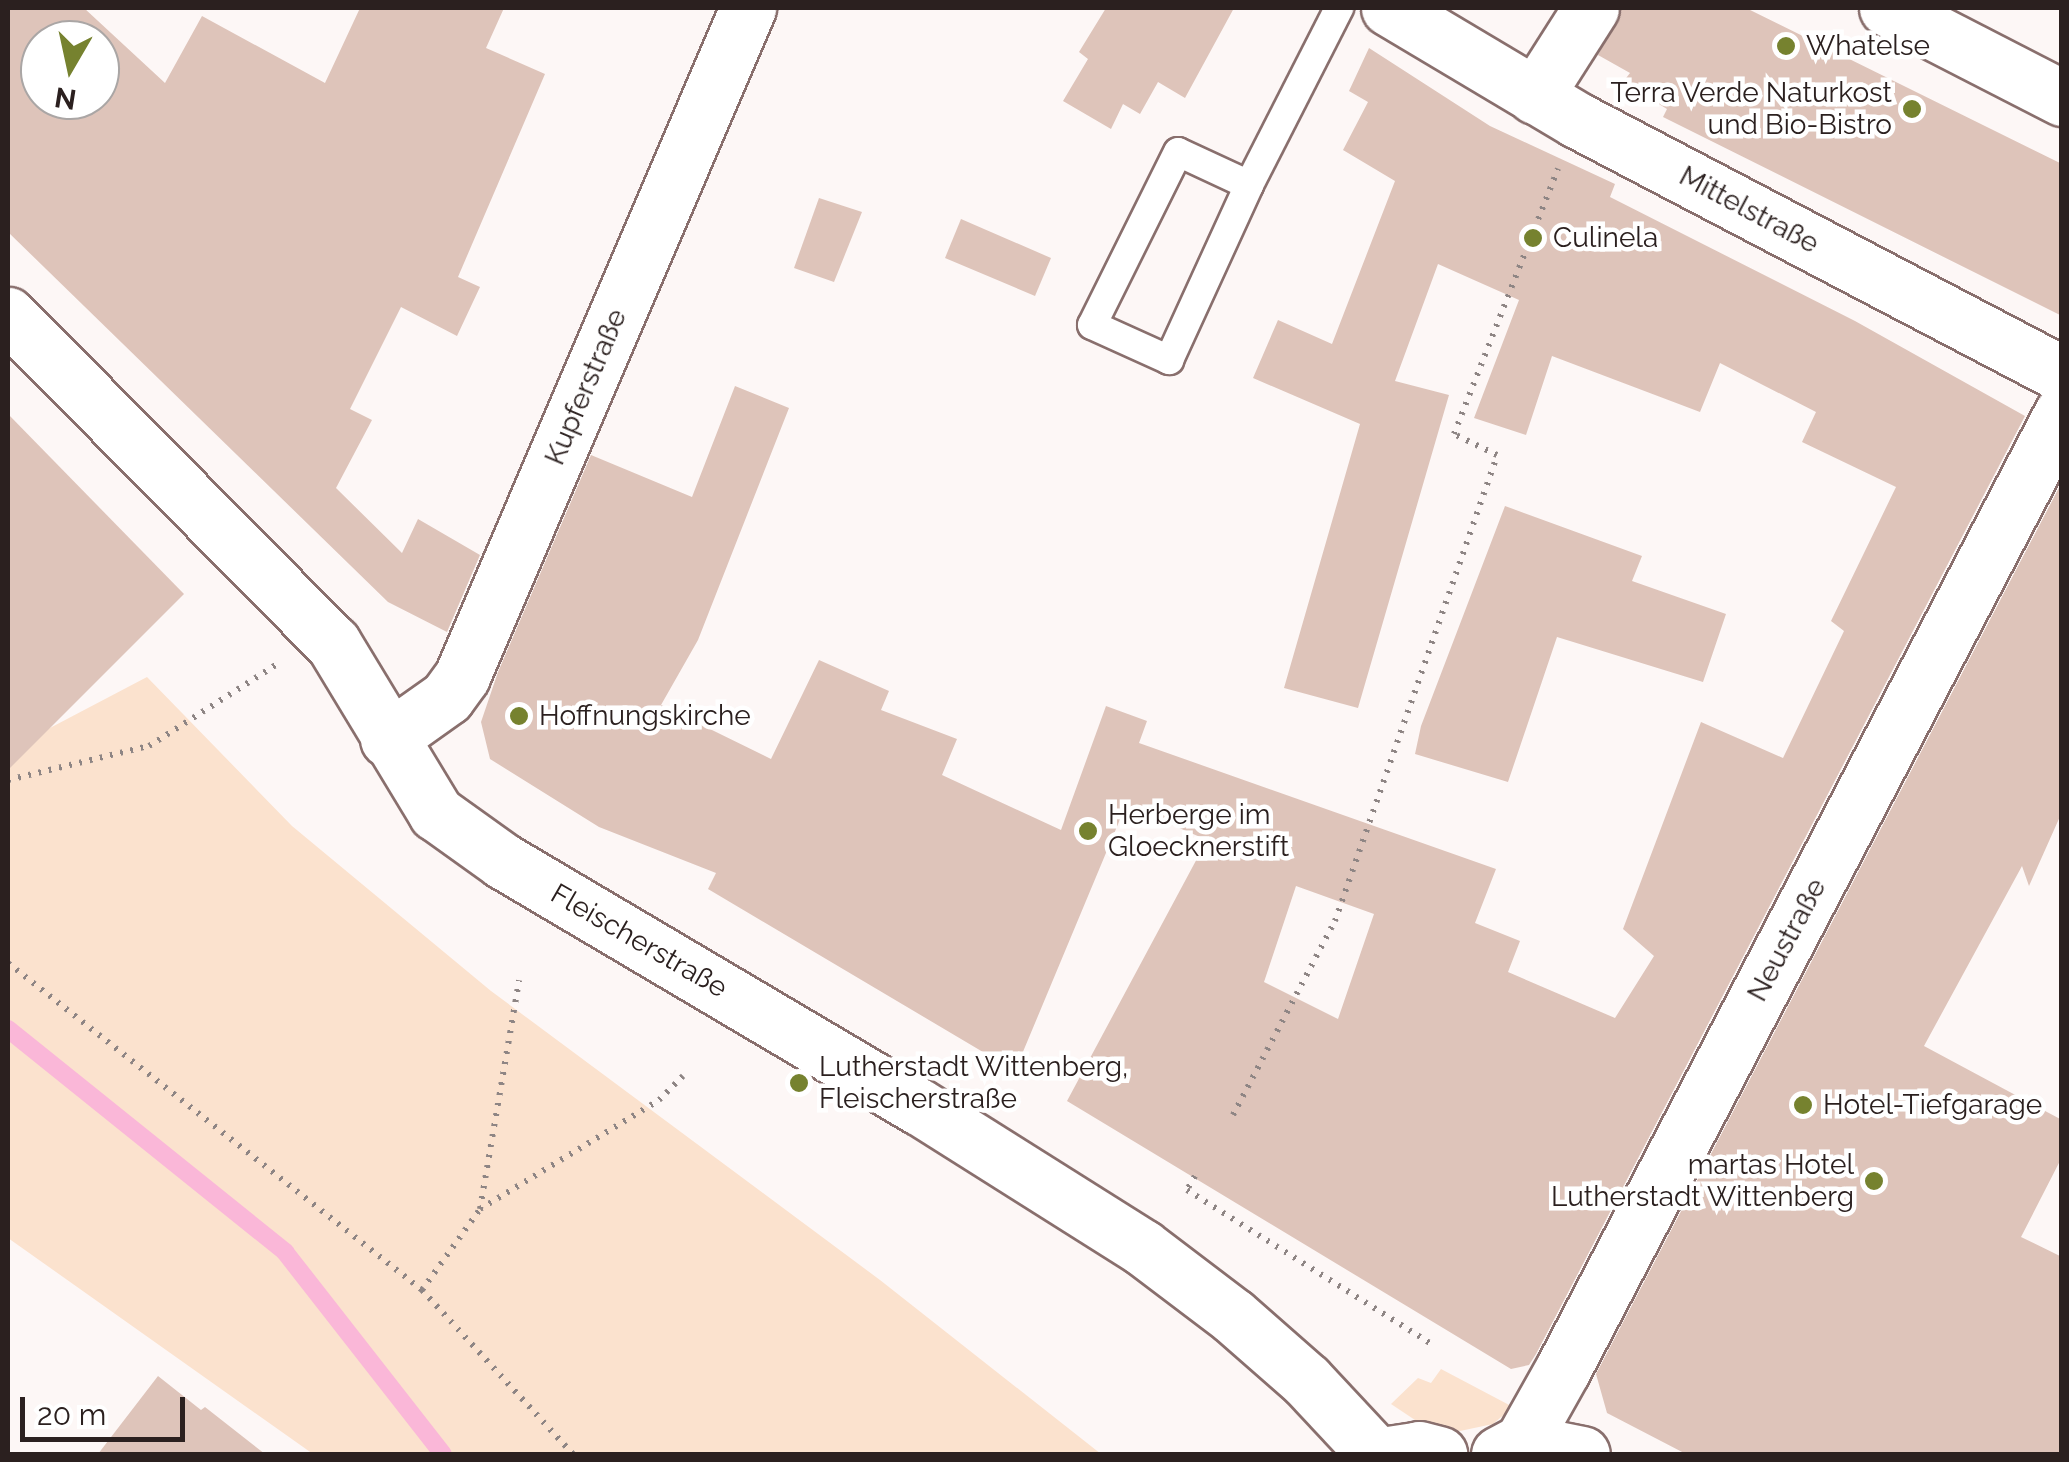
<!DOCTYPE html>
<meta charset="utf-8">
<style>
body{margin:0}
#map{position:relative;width:2069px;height:1462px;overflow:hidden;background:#fdf7f6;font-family:Raleway,sans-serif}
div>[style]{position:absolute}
.green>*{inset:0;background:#fbe2ce}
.stream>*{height:18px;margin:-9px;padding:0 9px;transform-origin:9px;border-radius:9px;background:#fab7d8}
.building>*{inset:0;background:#dec4ba}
.path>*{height:6px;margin-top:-3px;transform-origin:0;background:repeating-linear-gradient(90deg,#8e8584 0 2.5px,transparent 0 10.5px)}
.roads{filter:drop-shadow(2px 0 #896f6d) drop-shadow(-2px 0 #896f6d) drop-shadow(0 2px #896f6d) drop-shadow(0 -2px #896f6d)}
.lane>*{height:28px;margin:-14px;padding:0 14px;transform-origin:14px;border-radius:14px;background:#fff}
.street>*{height:55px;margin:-27.5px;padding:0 27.5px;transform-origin:27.5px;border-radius:27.5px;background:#fff}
.dots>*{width:28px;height:28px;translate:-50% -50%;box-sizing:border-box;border:5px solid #fff;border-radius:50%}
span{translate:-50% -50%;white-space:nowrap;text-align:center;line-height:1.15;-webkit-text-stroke:9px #fff;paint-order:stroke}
.poi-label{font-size:28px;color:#2b201f}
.left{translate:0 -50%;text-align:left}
.right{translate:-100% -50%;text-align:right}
.street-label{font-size:28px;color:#2b201f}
.frame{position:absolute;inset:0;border:10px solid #2b201f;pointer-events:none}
.north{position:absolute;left:20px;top:20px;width:100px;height:100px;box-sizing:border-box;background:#fff;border:2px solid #aaa6a5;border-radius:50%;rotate:189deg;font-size:28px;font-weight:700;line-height:40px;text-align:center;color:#2b201f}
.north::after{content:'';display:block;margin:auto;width:35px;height:45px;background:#76822f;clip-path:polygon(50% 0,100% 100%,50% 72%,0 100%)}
.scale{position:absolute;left:20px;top:1397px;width:165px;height:45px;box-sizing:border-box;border:5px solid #2b201f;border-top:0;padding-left:12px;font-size:30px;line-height:35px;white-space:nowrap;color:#2b201f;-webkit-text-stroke:8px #fff;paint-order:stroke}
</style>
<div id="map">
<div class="green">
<i style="clip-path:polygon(147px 677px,292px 826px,491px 991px,880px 1280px,1101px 1454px,313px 1454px,8px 1238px,8px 750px)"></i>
<i style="clip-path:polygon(1441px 1369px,1513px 1407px,1493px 1424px,1460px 1431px,1421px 1424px,1391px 1404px,1418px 1378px,1431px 1383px)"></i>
</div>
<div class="stream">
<i style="left:8px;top:1029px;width:356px;rotate:38.8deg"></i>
<i style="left:285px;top:1252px;width:256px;rotate:52deg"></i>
</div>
<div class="building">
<i style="clip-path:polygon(evenodd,8px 8px,84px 8px,165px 83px,202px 16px,325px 83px,360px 8px,504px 8px,486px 48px,545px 74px,458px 277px,480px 287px,457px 336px,401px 307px,350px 409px,372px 420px,336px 488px,402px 553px,418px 519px,480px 555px,447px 632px,388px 602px,8px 232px,8px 8px,40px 40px,100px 40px,100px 100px,40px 100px,40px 40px)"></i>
<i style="clip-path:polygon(1106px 8px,1234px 8px,1185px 98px,1158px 82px,1140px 114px,1123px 104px,1111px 129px,1063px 101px,1088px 59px,1079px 52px)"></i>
<i style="clip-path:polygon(1622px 8px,1746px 8px,2062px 164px,2062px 316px,1663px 117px,1667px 109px,1623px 82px,1630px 73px,1598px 55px)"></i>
<i style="clip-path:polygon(evenodd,1369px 48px,1490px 126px,1615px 184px,1610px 197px,1855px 321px,2025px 416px,1536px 1354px,1529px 1365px,1511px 1369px,1067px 1101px,1207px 840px,1126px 805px,1015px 1071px,708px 889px,716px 873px,599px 827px,490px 759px,481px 722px,498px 672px,591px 455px,692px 497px,735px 386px,789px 408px,698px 640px,661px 705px,771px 759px,819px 660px,889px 691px,881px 710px,957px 739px,942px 775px,1061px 830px,1106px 706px,1147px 721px,1139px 743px,1496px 869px,1475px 923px,1520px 941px,1508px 972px,1615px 1018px,1654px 956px,1623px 929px,1701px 722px,1783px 758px,1844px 631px,1831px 621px,1896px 487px,1802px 442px,1816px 412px,1720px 363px,1700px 412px,1552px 356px,1526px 435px,1474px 418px,1519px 300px,1438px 264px,1395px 381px,1449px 395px,1358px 708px,1284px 688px,1360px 424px,1253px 378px,1278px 320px,1332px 344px,1395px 181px,1343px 150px,1368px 102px,1349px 91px,1369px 48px,1296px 886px,1374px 914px,1338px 1019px,1264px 982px,1296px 886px)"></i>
<i style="clip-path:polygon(819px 198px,862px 212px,834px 282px,794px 268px)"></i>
<i style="clip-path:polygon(961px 219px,1051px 258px,1035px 296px,945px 258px)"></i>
<i style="clip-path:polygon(8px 414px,184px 594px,8px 770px)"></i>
<i style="clip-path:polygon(2062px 482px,2062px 812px,2029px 886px,2022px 866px,1924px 1046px,2062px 1120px,2062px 1157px,2021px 1237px,2062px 1257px,2062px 1454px,1686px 1454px,1607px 1413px,1596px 1374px)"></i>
<i style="clip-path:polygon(1505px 506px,1642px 556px,1632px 581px,1726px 614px,1703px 682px,1557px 637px,1508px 782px,1415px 754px,1421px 726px)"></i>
<i style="clip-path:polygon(158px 1376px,201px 1410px,205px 1407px,265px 1454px,98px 1454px)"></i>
</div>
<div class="path">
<i style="left:8px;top:780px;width:145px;rotate:-13.6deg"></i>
<i style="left:149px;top:746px;width:152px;rotate:-32.6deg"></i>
<i style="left:8px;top:963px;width:528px;rotate:38.3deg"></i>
<i style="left:422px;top:1290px;width:223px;rotate:47.4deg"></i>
<i style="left:1233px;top:1115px;width:219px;rotate:-62.3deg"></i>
<i style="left:1335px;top:921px;width:493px;rotate:-70.8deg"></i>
<i style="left:1497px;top:455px;width:48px;rotate:-154deg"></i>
<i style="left:1454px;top:434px;width:285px;rotate:-68.6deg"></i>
<i style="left:1195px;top:1176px;width:16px;rotate:120deg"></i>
<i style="left:1187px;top:1190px;width:287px;rotate:32.2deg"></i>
<i style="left:480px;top:1209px;width:232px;rotate:-80.3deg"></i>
<i style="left:422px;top:1290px;width:100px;rotate:-54.4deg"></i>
<i style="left:480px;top:1209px;width:210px;rotate:-31.3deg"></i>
<i style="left:659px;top:1100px;width:34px;rotate:-45deg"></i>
</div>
<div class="roads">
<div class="lane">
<i style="left:1249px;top:185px;width:78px;rotate:-155.1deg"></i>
<i style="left:1178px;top:152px;width:193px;rotate:116.4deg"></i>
<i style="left:1092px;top:325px;width:85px;rotate:24.4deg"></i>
<i style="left:1169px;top:360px;width:192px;rotate:-65.4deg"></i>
<i style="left:1249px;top:185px;width:199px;rotate:-63deg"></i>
</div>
<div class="street">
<i style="left:1389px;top:8px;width:219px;rotate:30.8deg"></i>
<i style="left:1577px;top:120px;width:547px;rotate:27.64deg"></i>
<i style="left:1887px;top:8px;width:197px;rotate:27.2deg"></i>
<i style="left:1535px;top:96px;width:104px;rotate:-57.5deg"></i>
<i style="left:8px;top:315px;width:462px;rotate:45.3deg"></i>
<i style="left:333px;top:643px;width:199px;rotate:58.8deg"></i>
<i style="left:436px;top:813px;width:82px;rotate:35.6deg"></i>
<i style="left:503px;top:861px;width:482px;rotate:30.6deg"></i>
<i style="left:918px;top:1106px;width:265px;rotate:32.2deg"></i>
<i style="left:1142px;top:1247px;width:114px;rotate:37.2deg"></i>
<i style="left:1233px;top:1316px;width:98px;rotate:41.3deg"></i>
<i style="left:1307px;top:1381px;width:100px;rotate:47deg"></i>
<i style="left:388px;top:739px;width:72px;rotate:-35.4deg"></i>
<i style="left:447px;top:697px;width:26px;rotate:-54deg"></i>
<i style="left:462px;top:676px;width:727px;rotate:-66.82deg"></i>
<i style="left:1522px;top:1442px;width:61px;rotate:11.3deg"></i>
<i style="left:1389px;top:1454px;width:30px;rotate:-9deg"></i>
<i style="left:1419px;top:1449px;width:21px;rotate:14deg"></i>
<i style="left:1499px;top:1454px;width:26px;rotate:-28deg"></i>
<i style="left:1522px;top:1442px;width:84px;rotate:-60.7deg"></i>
<i style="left:1563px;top:1369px;width:1078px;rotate:-62.44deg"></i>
</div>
</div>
<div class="dots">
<i style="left:1786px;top:46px;background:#76822f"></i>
<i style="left:1912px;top:109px;background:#76822f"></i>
<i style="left:1533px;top:238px;background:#76822f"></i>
<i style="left:519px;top:716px;background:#76822f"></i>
<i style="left:1088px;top:831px;background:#76822f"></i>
<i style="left:799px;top:1083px;background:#76822f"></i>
<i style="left:1803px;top:1105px;background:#76822f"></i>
<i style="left:1874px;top:1181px;background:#76822f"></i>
</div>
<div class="poi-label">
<span class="left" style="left:1806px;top:46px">Whatelse</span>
<span class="right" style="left:1892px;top:109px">Terra Verde Naturkost<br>und Bio-Bistro</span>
<span class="left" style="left:1553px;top:238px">Culinela</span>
<span class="left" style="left:539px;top:716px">Hoffnungskirche</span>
<span class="left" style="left:1108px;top:831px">Herberge im<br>Gloecknerstift</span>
<span class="left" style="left:819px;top:1083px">Lutherstadt Wittenberg,<br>Fleischerstraße</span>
<span class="left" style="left:1823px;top:1105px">Hotel-Tiefgarage</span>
<span class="right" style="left:1854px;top:1181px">martas Hotel<br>Lutherstadt Wittenberg</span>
</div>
<div class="street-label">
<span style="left:1749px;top:210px;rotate:28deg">Mittelstraße</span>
<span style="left:586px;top:387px;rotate:-67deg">Kupferstraße</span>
<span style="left:1787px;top:940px;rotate:-62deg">Neustraße</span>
<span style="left:639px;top:941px;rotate:30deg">Fleischerstraße</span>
</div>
<div class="frame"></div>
<div class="north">N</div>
<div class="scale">20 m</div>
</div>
